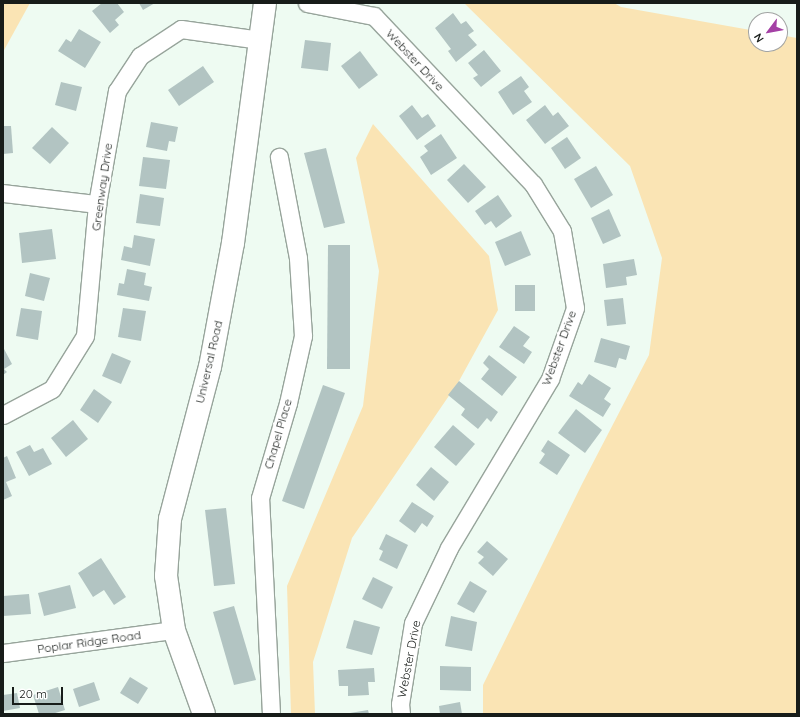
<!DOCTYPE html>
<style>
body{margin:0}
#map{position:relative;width:800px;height:717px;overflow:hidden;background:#eefbf2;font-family:Quicksand,sans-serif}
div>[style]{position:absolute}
.green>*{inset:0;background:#fae4b4}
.building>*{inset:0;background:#b2c4c2}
.roads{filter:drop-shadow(1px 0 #97a49b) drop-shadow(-1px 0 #97a49b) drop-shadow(0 1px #97a49b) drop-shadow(0 -1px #97a49b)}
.street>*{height:17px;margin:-8.5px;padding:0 8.5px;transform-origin:8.5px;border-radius:8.5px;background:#fff}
.secondary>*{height:22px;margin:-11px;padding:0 11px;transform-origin:11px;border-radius:11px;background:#fff}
span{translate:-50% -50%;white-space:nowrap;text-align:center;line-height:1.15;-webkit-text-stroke:4px #fff;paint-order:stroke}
.street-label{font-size:12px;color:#171c19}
.frame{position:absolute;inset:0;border:4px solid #171c19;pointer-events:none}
.north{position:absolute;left:748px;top:12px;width:40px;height:40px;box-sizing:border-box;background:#fff;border:1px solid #a2a4a3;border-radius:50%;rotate:238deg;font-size:11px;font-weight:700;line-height:16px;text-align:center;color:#171c19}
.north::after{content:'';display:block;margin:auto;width:14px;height:18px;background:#a440a5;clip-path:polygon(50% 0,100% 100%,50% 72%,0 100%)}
.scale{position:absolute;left:12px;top:687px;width:51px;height:18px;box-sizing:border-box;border:2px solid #171c19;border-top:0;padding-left:5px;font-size:12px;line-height:14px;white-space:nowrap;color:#171c19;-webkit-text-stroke:3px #fff;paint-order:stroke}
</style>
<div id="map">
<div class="green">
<i style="clip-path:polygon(3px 3px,30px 3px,3px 52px)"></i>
<i style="clip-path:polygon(464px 3px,614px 3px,621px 7px,756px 31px,756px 44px,780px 44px,780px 35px,797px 38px,797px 714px,483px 714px,483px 685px,582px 484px,649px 355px,662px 258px,630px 166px)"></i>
<i style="clip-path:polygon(373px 124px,489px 256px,498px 310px,459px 381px,352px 538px,313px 662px,315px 714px,291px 714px,287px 586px,363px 406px,379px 271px,356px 158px)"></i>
</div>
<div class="building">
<i style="clip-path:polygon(102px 3px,117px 3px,124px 12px,115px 20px,119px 25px,110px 33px,92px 11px)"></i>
<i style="clip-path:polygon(139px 3px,155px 3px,143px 10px)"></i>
<i style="clip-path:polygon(453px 13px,461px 24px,466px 21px,474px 31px,468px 35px,477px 45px,456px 62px,448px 51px,451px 49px,435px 28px)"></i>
<i style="clip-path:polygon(79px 29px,101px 42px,85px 68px,58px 51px,66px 39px,71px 42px)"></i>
<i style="clip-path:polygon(305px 40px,331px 43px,328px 71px,301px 68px)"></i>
<i style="clip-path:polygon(484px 50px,501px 71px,481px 87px,473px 78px,478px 75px,468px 63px)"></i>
<i style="clip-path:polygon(360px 51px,378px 75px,359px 89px,341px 66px)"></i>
<i style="clip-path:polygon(203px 66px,214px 82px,179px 106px,168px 90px)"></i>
<i style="clip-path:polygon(521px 76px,529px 87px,524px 91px,532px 102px,513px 115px,498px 92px)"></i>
<i style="clip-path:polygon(61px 82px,82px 87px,76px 111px,55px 105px)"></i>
<i style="clip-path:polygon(412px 105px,422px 118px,428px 114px,436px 126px,417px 140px,399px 116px)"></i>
<i style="clip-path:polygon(545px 105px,553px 116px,558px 112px,569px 126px,545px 144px,526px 120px)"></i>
<i style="clip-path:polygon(151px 122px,178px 127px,175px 142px,169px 141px,167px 151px,146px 147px)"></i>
<i style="clip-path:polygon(3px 126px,11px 126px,13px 153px,3px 154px)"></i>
<i style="clip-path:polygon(52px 127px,69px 143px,50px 164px,32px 148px)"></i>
<i style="clip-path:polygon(441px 134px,457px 158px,431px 175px,420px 157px,428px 151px,424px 146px)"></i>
<i style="clip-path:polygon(567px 137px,581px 158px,565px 169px,551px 148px)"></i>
<i style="clip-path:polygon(326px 148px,345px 223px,324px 228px,304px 153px)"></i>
<i style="clip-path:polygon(143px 157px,170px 160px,166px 189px,139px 186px)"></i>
<i style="clip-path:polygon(464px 164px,486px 187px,468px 203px,447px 180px)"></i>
<i style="clip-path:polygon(596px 166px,613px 195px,591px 208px,574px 179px)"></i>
<i style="clip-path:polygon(140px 194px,164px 198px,160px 226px,136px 223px)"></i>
<i style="clip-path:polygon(498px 195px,512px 216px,496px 228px,491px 221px,485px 225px,475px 211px)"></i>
<i style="clip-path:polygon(609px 209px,621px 236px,603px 244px,591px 218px)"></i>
<i style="clip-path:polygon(52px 229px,56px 259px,22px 263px,19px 233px)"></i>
<i style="clip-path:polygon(521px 231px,531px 255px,505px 266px,495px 242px)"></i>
<i style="clip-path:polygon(134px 235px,155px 239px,150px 266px,121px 260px,124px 246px,132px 248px)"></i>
<i style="clip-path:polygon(328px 245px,350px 245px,350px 369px,327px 369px)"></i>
<i style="clip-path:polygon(634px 259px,637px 275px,626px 277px,627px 285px,606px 288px,603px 264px)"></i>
<i style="clip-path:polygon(127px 269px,146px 273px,144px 285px,152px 287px,149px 301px,117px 295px,119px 283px,124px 284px)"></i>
<i style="clip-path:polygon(30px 273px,50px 278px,44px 301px,25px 296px)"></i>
<i style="clip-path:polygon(515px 285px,535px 285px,535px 311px,515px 311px)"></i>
<i style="clip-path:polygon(623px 298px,626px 324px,607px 326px,604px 300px)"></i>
<i style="clip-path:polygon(21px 308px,42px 311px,38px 340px,16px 336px)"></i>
<i style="clip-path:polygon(123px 308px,146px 311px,141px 341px,118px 337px)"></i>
<i style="clip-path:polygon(514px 326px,530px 337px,523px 346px,532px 352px,524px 364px,499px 347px)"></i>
<i style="clip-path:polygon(601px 338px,630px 346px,626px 360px,619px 358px,616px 368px,594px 362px)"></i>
<i style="clip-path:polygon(3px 347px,12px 364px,4px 369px,7px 372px,3px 375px)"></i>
<i style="clip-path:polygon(112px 353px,131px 361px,121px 384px,102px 376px)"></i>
<i style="clip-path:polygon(489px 355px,517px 377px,502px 396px,481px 379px,489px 369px,483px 363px)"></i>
<i style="clip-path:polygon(589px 374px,611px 388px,604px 399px,611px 404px,603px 417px,569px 396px,578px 382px,582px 385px)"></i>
<i style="clip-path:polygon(459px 381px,498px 412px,491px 422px,487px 418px,478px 429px,461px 415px,465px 409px,448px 395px)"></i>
<i style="clip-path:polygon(323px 385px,345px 393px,304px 509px,282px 501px)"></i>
<i style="clip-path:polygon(94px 389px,112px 402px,98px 423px,80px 410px)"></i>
<i style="clip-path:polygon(576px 409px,602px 430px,585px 453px,558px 433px)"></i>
<i style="clip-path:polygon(73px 420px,88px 439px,66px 457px,51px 438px)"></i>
<i style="clip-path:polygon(453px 425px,475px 444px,456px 466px,434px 447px)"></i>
<i style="clip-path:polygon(548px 440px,570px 455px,557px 475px,539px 463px,545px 454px,541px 451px)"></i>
<i style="clip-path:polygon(30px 445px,34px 452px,43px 448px,52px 464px,29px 476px,16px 452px)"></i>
<i style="clip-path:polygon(7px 456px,16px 478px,6px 482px,12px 496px,3px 500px,3px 458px)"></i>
<i style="clip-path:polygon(431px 467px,449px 482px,434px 501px,416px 485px)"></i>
<i style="clip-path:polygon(412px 502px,434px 516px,427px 527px,422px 523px,415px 533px,399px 521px)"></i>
<i style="clip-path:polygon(226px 508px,235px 584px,214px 586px,205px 510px)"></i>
<i style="clip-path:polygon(386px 534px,408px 545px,397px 569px,379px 560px,383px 551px,379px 549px)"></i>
<i style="clip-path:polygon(487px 541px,508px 559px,493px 576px,478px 563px,484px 557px,477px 552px)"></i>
<i style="clip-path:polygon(101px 558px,126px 597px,114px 605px,104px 590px,93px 597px,78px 573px)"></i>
<i style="clip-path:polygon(373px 577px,393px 587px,382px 609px,362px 599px)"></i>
<i style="clip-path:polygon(470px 581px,487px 591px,474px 613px,457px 604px)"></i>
<i style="clip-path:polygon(70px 585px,76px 608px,44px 616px,38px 593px)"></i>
<i style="clip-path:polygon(29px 594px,31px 614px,3px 616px,3px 596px)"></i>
<i style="clip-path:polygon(234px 606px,256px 680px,234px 685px,213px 612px)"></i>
<i style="clip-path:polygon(451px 616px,477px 622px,472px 651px,445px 646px)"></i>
<i style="clip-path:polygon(354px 620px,380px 627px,372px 655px,346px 648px)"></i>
<i style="clip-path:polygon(440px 666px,471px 667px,471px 691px,440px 690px)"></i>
<i style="clip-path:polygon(374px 668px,375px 682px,368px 682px,369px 695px,348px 696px,348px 686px,339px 686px,338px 670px)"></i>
<i style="clip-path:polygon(130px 677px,148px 688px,138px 704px,120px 693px)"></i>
<i style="clip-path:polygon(94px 682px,100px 700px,79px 707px,73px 689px)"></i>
<i style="clip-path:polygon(58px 687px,65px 710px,52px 714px,39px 714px,33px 695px)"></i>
<i style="clip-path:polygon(17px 693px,20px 708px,3px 711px,3px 695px)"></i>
<i style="clip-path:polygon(460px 702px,462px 714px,440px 714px,439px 706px)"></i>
<i style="clip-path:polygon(368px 710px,369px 714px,350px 714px,350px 713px)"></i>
</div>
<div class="roads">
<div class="street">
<i style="left:307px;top:3px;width:68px;rotate:11deg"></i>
<i style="left:374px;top:16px;width:231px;rotate:46.6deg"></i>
<i style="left:533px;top:184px;width:55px;rotate:58.3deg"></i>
<i style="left:562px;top:231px;width:78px;rotate:80.4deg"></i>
<i style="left:575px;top:308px;width:75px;rotate:109.4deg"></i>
<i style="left:550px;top:379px;width:197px;rotate:120.9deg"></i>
<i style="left:449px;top:548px;width:83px;rotate:115.6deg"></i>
<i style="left:413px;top:623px;width:82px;rotate:99.1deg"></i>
<i style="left:400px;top:704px;width:10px;rotate:84deg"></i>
<i style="left:3px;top:193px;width:95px;rotate:6.7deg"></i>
<i style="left:3px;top:415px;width:55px;rotate:-28deg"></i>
<i style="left:52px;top:389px;width:62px;rotate:-58.1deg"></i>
<i style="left:85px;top:336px;width:133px;rotate:-84.8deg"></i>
<i style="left:97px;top:204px;width:115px;rotate:-80deg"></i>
<i style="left:117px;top:91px;width:42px;rotate:-56.7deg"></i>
<i style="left:140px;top:56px;width:49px;rotate:-33.4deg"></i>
<i style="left:181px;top:29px;width:80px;rotate:7.9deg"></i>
<i style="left:3px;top:653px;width:173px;rotate:-7.7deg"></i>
<i style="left:271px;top:714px;width:216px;rotate:-92.9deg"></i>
<i style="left:260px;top:498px;width:99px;rotate:-73.6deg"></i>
<i style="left:288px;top:403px;width:69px;rotate:-77.4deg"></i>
<i style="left:303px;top:336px;width:78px;rotate:-93.7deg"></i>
<i style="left:298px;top:258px;width:103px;rotate:-100.7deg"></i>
</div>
<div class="secondary">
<i style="left:204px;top:714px;width:89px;rotate:-109.7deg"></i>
<i style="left:174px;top:630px;width:55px;rotate:-98.4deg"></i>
<i style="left:166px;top:576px;width:57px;rotate:-86deg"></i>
<i style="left:170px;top:519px;width:157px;rotate:-75.3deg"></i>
<i style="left:210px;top:367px;width:126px;rotate:-79.5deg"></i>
<i style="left:233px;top:243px;width:242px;rotate:-82.4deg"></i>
</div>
</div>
<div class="street-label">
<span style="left:415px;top:60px;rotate:47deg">Webster Drive</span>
<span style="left:102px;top:187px;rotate:-82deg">Greenway Drive</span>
<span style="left:559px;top:348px;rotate:-70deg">Webster Drive</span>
<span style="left:209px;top:362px;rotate:-77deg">Universal Road</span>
<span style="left:278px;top:434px;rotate:-74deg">Chapel Place</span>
<span style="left:89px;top:642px;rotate:-8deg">Poplar Ridge Road</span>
<span style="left:409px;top:659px;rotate:-79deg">Webster Drive</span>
</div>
<div class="frame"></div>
<div class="north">N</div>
<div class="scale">20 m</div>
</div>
